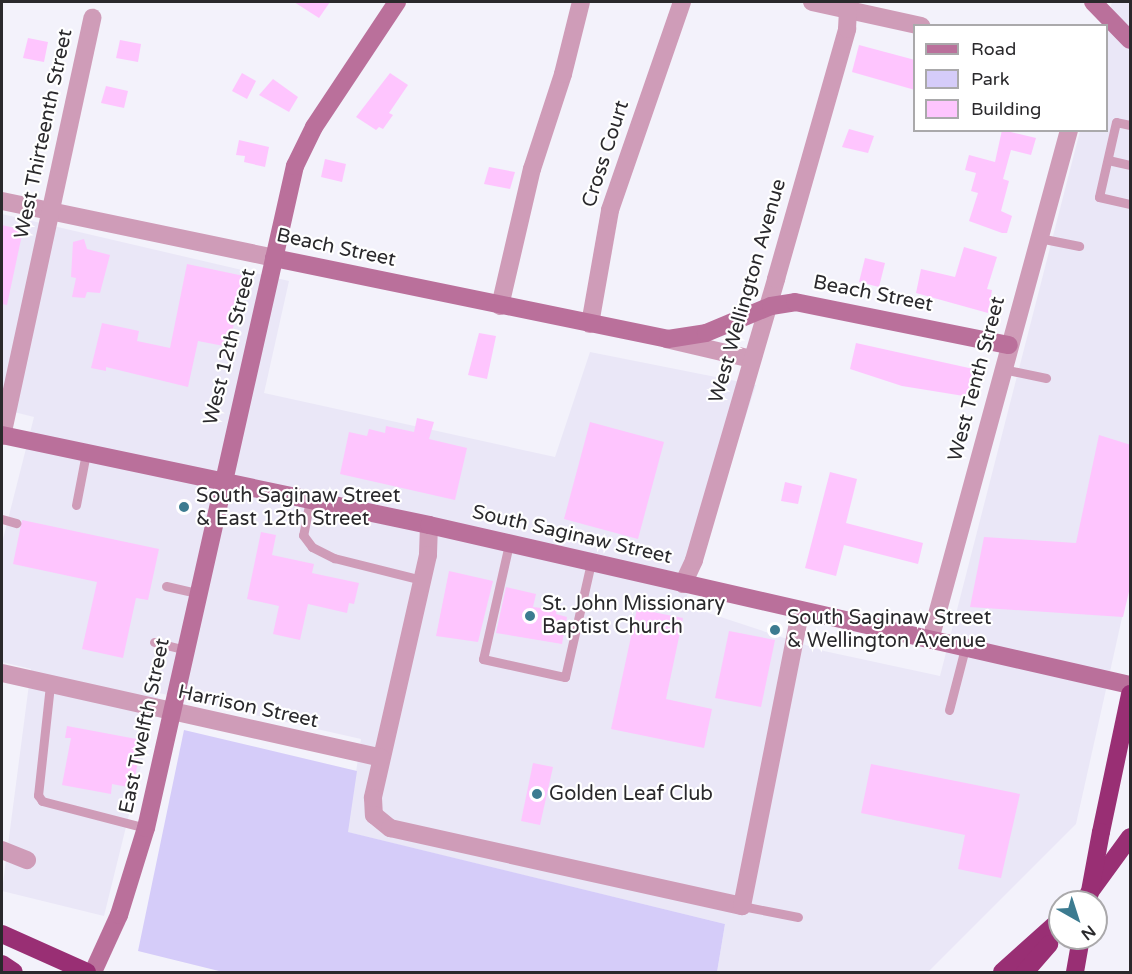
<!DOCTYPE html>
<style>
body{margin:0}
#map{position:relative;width:1132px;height:974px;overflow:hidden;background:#f3f2fb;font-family:"Varela Round",sans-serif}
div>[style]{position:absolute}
.built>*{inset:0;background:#eae7f7}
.green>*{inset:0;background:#d5ccf9}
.building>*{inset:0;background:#fec5fe}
.lane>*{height:9px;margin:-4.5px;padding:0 4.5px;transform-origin:4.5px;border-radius:4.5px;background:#cf9cb8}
.street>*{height:18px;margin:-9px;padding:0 9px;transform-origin:9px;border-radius:9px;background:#cf9cb8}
.secondary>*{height:18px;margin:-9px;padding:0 9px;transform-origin:9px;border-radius:9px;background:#ba709b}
.highway>*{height:18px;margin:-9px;padding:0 9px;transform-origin:9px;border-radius:9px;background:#992f74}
.highway-bridge>*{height:18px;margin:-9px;padding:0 9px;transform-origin:9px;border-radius:9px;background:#992f74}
.dots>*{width:16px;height:16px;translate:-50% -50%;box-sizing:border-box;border:3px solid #fff;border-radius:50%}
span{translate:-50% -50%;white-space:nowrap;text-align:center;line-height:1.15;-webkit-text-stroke:4.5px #fff;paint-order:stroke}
.street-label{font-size:20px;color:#2a292c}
.poi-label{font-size:20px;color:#2a292c}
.left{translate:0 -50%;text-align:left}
.frame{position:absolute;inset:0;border:3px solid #2a292c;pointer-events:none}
.legend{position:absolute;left:913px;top:24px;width:195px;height:108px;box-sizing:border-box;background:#fff;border:2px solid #aaa9ab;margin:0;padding:8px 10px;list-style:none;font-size:18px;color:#2a292c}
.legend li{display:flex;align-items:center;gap:12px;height:30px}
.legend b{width:30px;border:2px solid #aaa9ab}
.north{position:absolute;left:1048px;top:890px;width:60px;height:60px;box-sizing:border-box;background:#fff;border:2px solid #aaa9ab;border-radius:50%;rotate:141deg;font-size:16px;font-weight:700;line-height:24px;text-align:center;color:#2a292c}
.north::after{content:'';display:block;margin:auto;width:21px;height:27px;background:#3c7b90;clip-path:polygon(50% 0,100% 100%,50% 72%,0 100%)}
</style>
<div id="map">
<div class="built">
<i style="clip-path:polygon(1112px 2px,1130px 2px,1130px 582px,1076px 824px,928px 972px,717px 972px,725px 924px,347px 832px,361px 739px,159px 693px,104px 916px,2px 891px,31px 669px,2px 662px,2px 543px,34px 417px,2px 409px,2px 214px,289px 281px,264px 393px,555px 457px,590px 352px,756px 385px,684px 605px,824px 651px,940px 676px,1080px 131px,1106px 130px,1106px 25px)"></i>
</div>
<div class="green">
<i style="clip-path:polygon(184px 730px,357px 771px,348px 832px,725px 924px,717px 972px,223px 972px,138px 951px)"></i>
</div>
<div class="building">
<i style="clip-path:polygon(294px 2px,330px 2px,319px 18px)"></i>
<i style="clip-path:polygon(28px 38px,48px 42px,44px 62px,23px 58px)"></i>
<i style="clip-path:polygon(120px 40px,141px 44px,138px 62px,116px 58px)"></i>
<i style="clip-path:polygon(859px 45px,915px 60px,915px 90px,852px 72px)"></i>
<i style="clip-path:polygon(242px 73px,256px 81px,247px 99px,232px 91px)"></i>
<i style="clip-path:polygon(390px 73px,408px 85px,389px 113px,393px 115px,383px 129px,379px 127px,376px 130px,356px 117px)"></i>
<i style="clip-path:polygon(273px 79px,298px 97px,289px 112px,259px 95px)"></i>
<i style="clip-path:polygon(106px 86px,128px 91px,124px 108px,101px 103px)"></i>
<i style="clip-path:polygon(849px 129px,874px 136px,868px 153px,842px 147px)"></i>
<i style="clip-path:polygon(1002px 130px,1036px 138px,1031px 155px,1011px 150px,1003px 179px,1009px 181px,1001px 211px,1012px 216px,1007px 233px,1002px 233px,969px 221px,978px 193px,971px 191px,976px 173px,965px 170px,969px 155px,995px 162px)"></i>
<i style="clip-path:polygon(239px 140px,269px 147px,265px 167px,244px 162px,245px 156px,236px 155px)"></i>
<i style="clip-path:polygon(325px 159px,346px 164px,342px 182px,321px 177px)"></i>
<i style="clip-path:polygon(489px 167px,515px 172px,510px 189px,484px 184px)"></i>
<i style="clip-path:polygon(2px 225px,23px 230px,7px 305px,2px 304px)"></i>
<i style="clip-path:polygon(84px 239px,87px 249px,110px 255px,100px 293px,87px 292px,85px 298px,72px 297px,76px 278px,71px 277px,73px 242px)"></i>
<i style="clip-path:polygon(964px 247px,997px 257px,987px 289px,992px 290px,988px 313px,916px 293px,921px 269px,955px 277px)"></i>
<i style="clip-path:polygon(865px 258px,885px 263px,879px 287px,859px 282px)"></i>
<i style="clip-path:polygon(187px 264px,244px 276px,229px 347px,198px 341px,188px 387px,106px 367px,106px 371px,91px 368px,102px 323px,139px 331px,137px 341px,170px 348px)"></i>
<i style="clip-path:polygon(479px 333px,496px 336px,487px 379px,468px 375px)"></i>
<i style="clip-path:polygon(856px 343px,978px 370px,970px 397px,902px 386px,850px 369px)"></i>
<i style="clip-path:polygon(417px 418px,434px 422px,429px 439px,467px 448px,455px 500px,340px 474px,349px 432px,367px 436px,369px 429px,385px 433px,386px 426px,414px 432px)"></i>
<i style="clip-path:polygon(590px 422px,664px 442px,638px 539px,564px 519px)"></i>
<i style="clip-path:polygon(1099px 435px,1131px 445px,1131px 583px,1123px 617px,970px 607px,984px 537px,1076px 543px)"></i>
<i style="clip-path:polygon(830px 472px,857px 479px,846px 523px,923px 543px,918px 564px,844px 545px,836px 576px,805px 568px)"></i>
<i style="clip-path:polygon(785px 482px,802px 486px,798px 504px,781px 501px)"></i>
<i style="clip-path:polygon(22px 520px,159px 549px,148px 600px,136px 598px,123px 658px,82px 649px,97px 582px,13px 564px)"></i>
<i style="clip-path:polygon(261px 532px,276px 535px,272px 555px,314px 564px,312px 573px,359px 583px,354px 604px,349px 603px,347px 613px,308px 604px,300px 640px,273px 634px,279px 606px,247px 599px)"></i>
<i style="clip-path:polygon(449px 571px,493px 581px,478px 642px,436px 636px)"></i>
<i style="clip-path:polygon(506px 587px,536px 594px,533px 607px,557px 610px,556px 614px,567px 617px,562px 644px,496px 633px)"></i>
<i style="clip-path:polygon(637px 609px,683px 618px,666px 699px,712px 709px,704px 748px,611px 729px)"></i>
<i style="clip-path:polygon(729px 631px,775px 640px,761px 707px,715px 698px)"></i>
<i style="clip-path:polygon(67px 726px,142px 740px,133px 788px,112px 784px,111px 794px,62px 785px,71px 738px,65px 738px)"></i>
<i style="clip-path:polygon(533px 763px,553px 767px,540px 825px,521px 821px)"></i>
<i style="clip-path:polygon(871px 764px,1020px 794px,1001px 878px,958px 869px,965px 835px,861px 813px)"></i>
</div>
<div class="lane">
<i style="left:1130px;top:125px;width:14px;rotate:-168deg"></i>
<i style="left:1116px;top:122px;width:77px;rotate:102.8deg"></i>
<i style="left:1099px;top:197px;width:32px;rotate:13deg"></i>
<i style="left:1108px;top:160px;width:23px;rotate:13deg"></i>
<i style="left:1039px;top:238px;width:41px;rotate:11.3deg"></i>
<i style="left:1003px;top:369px;width:44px;rotate:11.8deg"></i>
<i style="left:310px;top:500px;width:36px;rotate:101deg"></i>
<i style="left:303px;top:535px;width:15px;rotate:53deg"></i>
<i style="left:312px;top:547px;width:25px;rotate:27deg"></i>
<i style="left:334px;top:558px;width:91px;rotate:14deg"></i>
<i style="left:76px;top:505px;width:53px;rotate:-79.1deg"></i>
<i style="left:2px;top:519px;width:15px;rotate:16deg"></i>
<i style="left:509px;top:544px;width:118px;rotate:102.7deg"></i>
<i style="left:483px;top:659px;width:84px;rotate:12.4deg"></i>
<i style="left:565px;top:677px;width:117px;rotate:-77.2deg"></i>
<i style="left:166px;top:586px;width:32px;rotate:13deg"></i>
<i style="left:154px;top:642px;width:32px;rotate:14deg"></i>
<i style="left:50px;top:685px;width:111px;rotate:96.2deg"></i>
<i style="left:38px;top:795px;width:7px;rotate:56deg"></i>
<i style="left:42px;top:801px;width:107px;rotate:14.6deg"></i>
<i style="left:949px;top:710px;width:64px;rotate:-75.5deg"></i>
<i style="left:742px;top:906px;width:57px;rotate:11.1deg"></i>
</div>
<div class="street">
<i style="left:812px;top:2px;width:112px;rotate:12.4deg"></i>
<i style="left:2px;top:201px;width:278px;rotate:11.8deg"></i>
<i style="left:500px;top:306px;width:141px;rotate:-76.9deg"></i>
<i style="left:532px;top:169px;width:100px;rotate:-71.9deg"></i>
<i style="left:563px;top:74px;width:74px;rotate:-76deg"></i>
<i style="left:590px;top:324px;width:116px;rotate:-80deg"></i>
<i style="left:610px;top:210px;width:220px;rotate:-70.9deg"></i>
<i style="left:666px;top:339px;width:88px;rotate:13.1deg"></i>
<i style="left:2px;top:436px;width:428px;rotate:-77.8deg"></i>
<i style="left:429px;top:525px;width:30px;rotate:92deg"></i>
<i style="left:428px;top:555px;width:249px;rotate:102.8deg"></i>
<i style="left:373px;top:798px;width:17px;rotate:87deg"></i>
<i style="left:374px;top:815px;width:21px;rotate:39deg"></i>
<i style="left:390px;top:828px;width:361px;rotate:12.5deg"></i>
<i style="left:742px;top:906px;width:300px;rotate:-78.8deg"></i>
<i style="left:683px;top:584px;width:26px;rotate:-65deg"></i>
<i style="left:694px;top:560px;width:293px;rotate:-73.7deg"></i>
<i style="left:776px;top:279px;width:260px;rotate:-74.1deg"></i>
<i style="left:847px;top:29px;width:20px;rotate:-87deg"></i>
<i style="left:930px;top:640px;width:529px;rotate:-74.75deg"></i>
<i style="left:2px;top:673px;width:388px;rotate:12.6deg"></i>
<i style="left:2px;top:850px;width:27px;rotate:22deg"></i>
</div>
<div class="secondary">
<i style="left:1093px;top:2px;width:53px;rotate:45.8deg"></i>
<i style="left:274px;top:258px;width:402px;rotate:11.6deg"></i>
<i style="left:668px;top:339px;width:38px;rotate:-9deg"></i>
<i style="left:706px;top:333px;width:70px;rotate:-22.6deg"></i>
<i style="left:771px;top:306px;width:24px;rotate:-9deg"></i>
<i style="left:795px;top:302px;width:218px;rotate:11.4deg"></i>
<i style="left:2px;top:435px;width:436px;rotate:11.9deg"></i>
<i style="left:429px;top:525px;width:719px;rotate:12.86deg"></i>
<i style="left:93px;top:972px;width:63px;rotate:-65.5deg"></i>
<i style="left:119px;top:915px;width:91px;rotate:-72.8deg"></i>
<i style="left:146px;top:828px;width:679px;rotate:-77.32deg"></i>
<i style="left:295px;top:166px;width:43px;rotate:-64deg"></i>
<i style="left:314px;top:127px;width:150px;rotate:-56.4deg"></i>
</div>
<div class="highway">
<i style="left:1101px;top:832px;width:141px;rotate:-78.1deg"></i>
<i style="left:1087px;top:896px;width:73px;rotate:-53.9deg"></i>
<i style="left:2px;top:934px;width:93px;rotate:24.1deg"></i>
<i style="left:2px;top:964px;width:14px;rotate:34deg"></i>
<i style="left:1002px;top:972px;width:78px;rotate:-41.9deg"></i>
<i style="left:1025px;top:972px;width:37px;rotate:-49deg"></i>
<i style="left:1075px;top:972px;width:35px;rotate:-80deg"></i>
</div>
<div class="highway-bridge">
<i style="left:1088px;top:902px;width:71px;rotate:-79.5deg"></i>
</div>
<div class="dots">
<i style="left:184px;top:507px;background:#3c7b90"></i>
<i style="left:530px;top:616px;background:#3c7b90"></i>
<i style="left:775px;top:630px;background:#3c7b90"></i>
<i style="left:537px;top:794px;background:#3c7b90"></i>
</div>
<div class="street-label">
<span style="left:44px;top:134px;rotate:-78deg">West Thirteenth Street</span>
<span style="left:606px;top:154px;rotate:-72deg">Cross Court</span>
<span style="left:336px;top:248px;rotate:12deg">Beach Street</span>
<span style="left:748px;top:291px;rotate:-74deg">West Wellington Avenue</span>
<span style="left:873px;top:294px;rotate:11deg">Beach Street</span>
<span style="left:230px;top:347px;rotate:-76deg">West 12th Street</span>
<span style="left:977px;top:379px;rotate:-75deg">West Tenth Street</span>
<span style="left:572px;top:535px;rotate:13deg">South Saginaw Street</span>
<span style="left:248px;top:707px;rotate:12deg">Harrison Street</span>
<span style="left:145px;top:726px;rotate:-78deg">East Twelfth Street</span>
</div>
<div class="poi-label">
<span class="left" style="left:196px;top:508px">South Saginaw Street<br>&amp; East 12th Street</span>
<span class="left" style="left:542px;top:616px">St. John Missionary<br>Baptist Church</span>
<span class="left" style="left:787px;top:630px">South Saginaw Street<br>&amp; Wellington Avenue</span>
<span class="left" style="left:549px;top:794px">Golden Leaf Club</span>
</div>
<div class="frame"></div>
<ul class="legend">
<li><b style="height:8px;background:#ba709b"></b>Road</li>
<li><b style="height:16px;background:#d5ccf9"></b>Park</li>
<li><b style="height:16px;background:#fec5fe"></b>Building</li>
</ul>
<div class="north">N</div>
</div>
